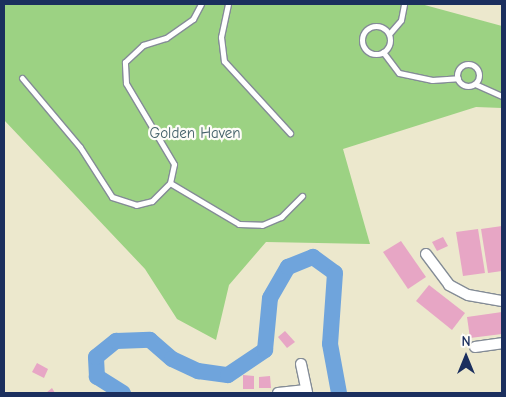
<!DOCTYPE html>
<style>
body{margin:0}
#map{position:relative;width:506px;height:397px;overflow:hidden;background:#ece8cd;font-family:"Comic Neue",sans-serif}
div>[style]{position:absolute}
.green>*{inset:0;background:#9cd283}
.river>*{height:16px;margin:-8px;padding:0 8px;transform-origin:8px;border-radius:8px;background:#6fa4dc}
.building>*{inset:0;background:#e7a6c5}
.roads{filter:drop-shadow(1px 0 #848c96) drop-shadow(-1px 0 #848c96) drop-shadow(0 1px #848c96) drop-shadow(0 -1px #848c96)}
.service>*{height:5px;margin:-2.5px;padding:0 2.5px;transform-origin:2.5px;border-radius:2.5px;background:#fff}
.service>.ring{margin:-2.5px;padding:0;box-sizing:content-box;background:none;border:5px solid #fff;border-radius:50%}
.minor>*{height:10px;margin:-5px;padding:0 5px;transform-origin:5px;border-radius:5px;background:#fff}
span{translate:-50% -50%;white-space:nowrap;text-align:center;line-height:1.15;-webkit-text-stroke:4.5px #fdfcf7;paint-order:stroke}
.park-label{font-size:15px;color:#426069}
.frame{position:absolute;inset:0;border:5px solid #1b2f5e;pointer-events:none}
.north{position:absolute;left:441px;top:332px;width:50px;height:50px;-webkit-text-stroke:4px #fdfcf7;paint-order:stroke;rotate:0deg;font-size:14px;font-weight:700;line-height:20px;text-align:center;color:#1b2f5e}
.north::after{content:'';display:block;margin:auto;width:18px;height:22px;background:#1b2f5e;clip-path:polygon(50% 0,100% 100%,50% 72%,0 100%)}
</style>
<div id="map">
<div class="green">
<i style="clip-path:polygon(4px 4px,421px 4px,502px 26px,502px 108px,476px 107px,343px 149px,370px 244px,266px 242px,229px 285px,216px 340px,177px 319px,145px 269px,4px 120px)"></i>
</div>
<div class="river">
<i style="left:123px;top:393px;width:31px;rotate:-148deg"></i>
<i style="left:97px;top:377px;width:20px;rotate:-93deg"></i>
<i style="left:96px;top:357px;width:26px;rotate:-39deg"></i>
<i style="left:116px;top:341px;width:34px;rotate:-2deg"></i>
<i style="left:150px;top:340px;width:29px;rotate:41deg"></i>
<i style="left:172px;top:359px;width:29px;rotate:25deg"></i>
<i style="left:198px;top:371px;width:30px;rotate:8deg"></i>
<i style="left:228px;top:375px;width:45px;rotate:-34deg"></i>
<i style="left:265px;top:350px;width:52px;rotate:-84.5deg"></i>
<i style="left:270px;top:298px;width:36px;rotate:-60deg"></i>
<i style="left:288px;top:267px;width:27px;rotate:-22deg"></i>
<i style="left:313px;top:257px;width:27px;rotate:36deg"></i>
<i style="left:335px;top:273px;width:71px;rotate:94deg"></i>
<i style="left:330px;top:344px;width:50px;rotate:79.6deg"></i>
</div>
<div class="building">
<i style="clip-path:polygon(502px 226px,502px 271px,488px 273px,481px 229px)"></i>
<i style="clip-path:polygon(478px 229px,485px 273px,463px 276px,456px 232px)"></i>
<i style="clip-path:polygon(443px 237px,448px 246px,437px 251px,432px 242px)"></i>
<i style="clip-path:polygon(401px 241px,426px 277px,408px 289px,383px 252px)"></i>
<i style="clip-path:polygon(429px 285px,465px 313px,452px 330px,416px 301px)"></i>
<i style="clip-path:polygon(502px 312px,502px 334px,470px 338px,467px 317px)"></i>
<i style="clip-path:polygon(285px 331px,295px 342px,287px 348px,278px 337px)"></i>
<i style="clip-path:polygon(37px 363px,48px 369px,44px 378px,32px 372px)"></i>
<i style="clip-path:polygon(243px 375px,254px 376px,254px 389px,243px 389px)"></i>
<i style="clip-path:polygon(270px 376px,271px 388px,259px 388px,259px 377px)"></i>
<i style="clip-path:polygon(52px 388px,55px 393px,46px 393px)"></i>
</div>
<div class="roads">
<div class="service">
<i style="left:228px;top:4px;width:34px;rotate:102deg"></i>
<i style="left:221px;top:37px;width:24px;rotate:83deg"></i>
<i style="left:224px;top:61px;width:98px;rotate:47.5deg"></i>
<i class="ring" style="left:362px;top:26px;width:23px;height:23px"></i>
<i style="left:389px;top:34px;width:18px;rotate:-49deg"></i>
<i style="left:401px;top:20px;width:16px;rotate:-79deg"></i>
<i style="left:383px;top:52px;width:26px;rotate:53deg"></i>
<i style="left:399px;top:73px;width:34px;rotate:12deg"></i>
<i style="left:432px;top:80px;width:26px;rotate:-4deg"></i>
<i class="ring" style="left:457px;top:64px;width:17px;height:17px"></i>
<i style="left:22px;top:78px;width:90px;rotate:50deg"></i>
<i style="left:80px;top:147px;width:59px;rotate:57.4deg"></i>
<i style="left:112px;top:197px;width:25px;rotate:18deg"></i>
<i style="left:136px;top:205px;width:16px;rotate:-14deg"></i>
<i style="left:152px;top:201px;width:25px;rotate:-45deg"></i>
<i style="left:170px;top:183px;width:19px;rotate:-78deg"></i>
<i style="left:174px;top:164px;width:94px;rotate:-120.7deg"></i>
<i style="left:126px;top:83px;width:21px;rotate:-93deg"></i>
<i style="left:125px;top:62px;width:25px;rotate:-43deg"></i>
<i style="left:143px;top:45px;width:24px;rotate:-17deg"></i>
<i style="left:166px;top:38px;width:33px;rotate:-35deg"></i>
<i style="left:193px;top:19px;width:17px;rotate:-62deg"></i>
<i style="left:475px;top:84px;width:30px;rotate:24deg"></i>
<i style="left:170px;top:183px;width:80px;rotate:30.7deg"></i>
<i style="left:239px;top:224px;width:23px;rotate:2deg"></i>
<i style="left:262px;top:225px;width:21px;rotate:-23deg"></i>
<i style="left:281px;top:217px;width:30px;rotate:-45deg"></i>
</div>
<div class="minor">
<i style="left:426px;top:254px;width:39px;rotate:53deg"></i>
<i style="left:449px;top:285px;width:21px;rotate:28deg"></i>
<i style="left:468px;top:295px;width:35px;rotate:10deg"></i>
<i style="left:475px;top:347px;width:27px;rotate:-8deg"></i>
<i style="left:301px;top:364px;width:30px;rotate:78deg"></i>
<i style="left:278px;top:393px;width:28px;rotate:-6deg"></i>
</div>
</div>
<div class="park-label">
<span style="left:195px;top:134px">Golden Haven</span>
</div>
<div class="frame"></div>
<div class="north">N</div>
</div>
